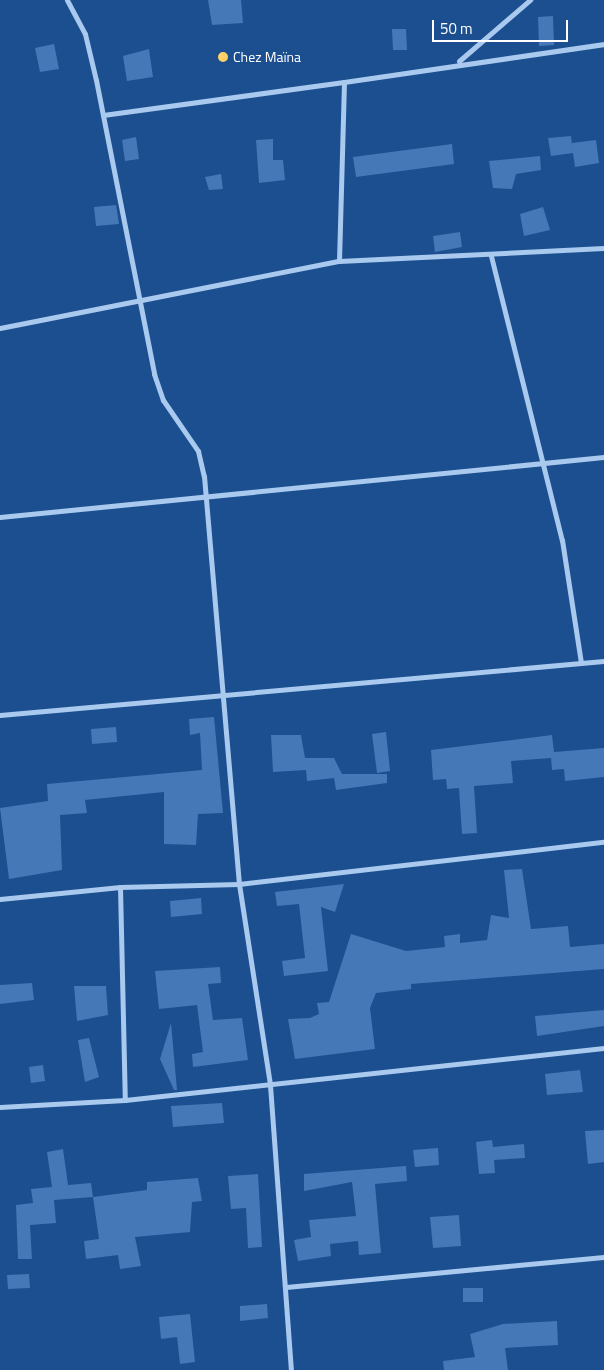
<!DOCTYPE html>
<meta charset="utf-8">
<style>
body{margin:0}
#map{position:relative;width:604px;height:1370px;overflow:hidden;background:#1b4f8f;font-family:"Titillium Web",sans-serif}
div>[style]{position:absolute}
.building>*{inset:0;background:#4478b7}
.minor>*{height:5px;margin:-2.5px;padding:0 2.5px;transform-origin:2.5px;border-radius:2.5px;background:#a9c9ee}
.dots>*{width:14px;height:14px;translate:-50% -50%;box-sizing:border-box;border:2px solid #1b4f8f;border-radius:50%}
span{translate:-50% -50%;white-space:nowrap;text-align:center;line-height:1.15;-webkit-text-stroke:5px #1b4f8f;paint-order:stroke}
.poi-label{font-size:14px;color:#fff}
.left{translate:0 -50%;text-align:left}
.scale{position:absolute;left:432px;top:20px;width:136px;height:22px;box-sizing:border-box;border:2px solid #fff;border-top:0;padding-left:6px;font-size:15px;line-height:18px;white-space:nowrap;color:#fff;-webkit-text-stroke:4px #1b4f8f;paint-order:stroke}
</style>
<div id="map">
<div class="building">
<i style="clip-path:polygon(208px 0,241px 0,243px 23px,212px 25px)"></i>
<i style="clip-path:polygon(553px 16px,554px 45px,539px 46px,538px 17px)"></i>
<i style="clip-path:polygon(392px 29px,406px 29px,407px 50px,393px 50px)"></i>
<i style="clip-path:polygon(54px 44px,59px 69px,40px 72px,35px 48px)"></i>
<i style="clip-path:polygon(149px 49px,153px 77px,127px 81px,123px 56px)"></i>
<i style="clip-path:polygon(571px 136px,573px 152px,572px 143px,596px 140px,599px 163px,575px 167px,573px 153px,551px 156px,548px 138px)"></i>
<i style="clip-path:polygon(136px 137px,139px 159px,125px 161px,122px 140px)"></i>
<i style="clip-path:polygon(273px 139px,273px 160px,283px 160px,285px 180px,259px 183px,256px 140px)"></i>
<i style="clip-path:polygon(452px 144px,454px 164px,356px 177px,353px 157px)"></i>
<i style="clip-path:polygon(540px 156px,541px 170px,516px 174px,512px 189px,493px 188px,489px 161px)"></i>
<i style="clip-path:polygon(221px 174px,223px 189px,209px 190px,205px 177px)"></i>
<i style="clip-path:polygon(116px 205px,119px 224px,96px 226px,94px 207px)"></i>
<i style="clip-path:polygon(543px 207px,550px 230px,524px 236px,520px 214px)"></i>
<i style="clip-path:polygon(460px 232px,462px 247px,435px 252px,433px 236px)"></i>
<i style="clip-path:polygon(214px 717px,223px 813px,198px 814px,196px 845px,164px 844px,164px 792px,85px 800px,87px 813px,60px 815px,62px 870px,9px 879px,0 808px,48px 801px,47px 784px,202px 770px,200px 733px,190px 735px,189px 719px)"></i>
<i style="clip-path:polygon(116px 727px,117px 742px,92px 744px,91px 729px)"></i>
<i style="clip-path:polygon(386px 732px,390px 771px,377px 773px,372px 734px)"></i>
<i style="clip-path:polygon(271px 735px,301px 735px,305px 758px,334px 758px,342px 774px,387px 774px,387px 783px,336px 790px,334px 778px,307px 781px,306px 770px,273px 772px)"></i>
<i style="clip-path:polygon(552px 735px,554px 752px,604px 748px,604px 777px,565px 781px,564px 769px,552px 770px,551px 758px,511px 761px,513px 783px,474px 786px,477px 833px,462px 834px,459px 788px,447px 789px,446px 779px,433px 780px,431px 750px)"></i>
<i style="clip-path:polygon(522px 869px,531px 929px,568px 926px,570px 947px,604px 944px,604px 969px,411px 984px,411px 989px,376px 993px,370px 1008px,375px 1049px,295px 1059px,288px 1019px,310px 1018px,319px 1014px,317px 1003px,329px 1002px,351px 934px,406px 951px,445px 947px,444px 936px,460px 934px,460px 943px,487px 940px,491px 915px,509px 918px,504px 870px)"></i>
<i style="clip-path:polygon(344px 884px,335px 912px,321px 907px,328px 971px,284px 976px,282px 961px,305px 958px,299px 904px,277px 906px,275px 892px)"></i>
<i style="clip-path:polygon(201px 898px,202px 914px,171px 917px,170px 901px)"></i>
<i style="clip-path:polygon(220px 967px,221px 983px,208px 984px,213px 1020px,242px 1018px,248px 1060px,193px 1067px,192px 1054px,203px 1052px,197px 1005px,159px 1009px,155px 971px)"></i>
<i style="clip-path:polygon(32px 983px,34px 1000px,0 1004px,0 985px)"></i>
<i style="clip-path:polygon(74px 986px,106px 986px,108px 1015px,77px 1021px)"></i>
<i style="clip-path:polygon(604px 1010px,604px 1026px,537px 1036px,535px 1016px)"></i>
<i style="clip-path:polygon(171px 1023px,177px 1090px,174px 1090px,160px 1059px)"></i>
<i style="clip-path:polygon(89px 1038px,99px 1077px,85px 1082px,78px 1040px)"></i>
<i style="clip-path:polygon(43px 1065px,45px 1081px,31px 1083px,29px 1067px)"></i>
<i style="clip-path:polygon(580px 1070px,583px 1092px,547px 1095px,545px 1074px)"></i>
<i style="clip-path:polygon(222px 1103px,224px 1123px,173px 1127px,171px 1106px)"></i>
<i style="clip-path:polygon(604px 1130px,604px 1162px,588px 1164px,585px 1131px)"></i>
<i style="clip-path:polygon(492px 1140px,493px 1147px,524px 1144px,525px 1158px,494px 1160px,495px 1173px,479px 1174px,476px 1142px)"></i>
<i style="clip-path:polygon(438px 1148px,439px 1165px,415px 1167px,413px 1150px)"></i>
<i style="clip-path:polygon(63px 1149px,68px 1185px,91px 1183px,93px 1197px,54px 1200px,56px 1223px,30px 1225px,32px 1259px,18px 1259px,16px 1205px,33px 1203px,31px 1189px,52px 1187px,47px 1152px)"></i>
<i style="clip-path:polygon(406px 1166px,407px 1181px,375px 1184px,381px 1253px,359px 1255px,358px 1241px,330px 1244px,331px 1256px,298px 1261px,294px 1240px,311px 1237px,309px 1220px,356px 1216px,352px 1182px,304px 1191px,304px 1174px)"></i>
<i style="clip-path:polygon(258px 1174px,262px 1247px,248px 1248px,246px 1208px,231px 1209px,228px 1176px)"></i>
<i style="clip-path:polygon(198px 1178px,202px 1201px,192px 1202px,190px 1232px,135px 1237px,141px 1266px,120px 1269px,118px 1255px,86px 1259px,84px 1241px,99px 1239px,93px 1197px,147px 1190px,147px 1182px)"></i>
<i style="clip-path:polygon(459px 1215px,461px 1246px,433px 1248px,430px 1217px)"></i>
<i style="clip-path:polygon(29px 1274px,30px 1288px,8px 1289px,7px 1275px)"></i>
<i style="clip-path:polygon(463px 1288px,483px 1288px,483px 1302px,463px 1302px)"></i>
<i style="clip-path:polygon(267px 1304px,268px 1318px,240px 1321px,240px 1306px)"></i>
<i style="clip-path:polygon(190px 1314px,195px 1362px,180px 1364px,177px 1337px,161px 1339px,159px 1317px)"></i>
<i style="clip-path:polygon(557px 1321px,558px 1345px,505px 1348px,508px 1370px,444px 1370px,443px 1361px,475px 1357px,470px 1334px,503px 1324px)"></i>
</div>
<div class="minor">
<i style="left:67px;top:0;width:38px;rotate:62deg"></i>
<i style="left:85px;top:34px;width:47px;rotate:76.6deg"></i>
<i style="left:96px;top:80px;width:300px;rotate:78.8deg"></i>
<i style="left:154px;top:374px;width:28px;rotate:71deg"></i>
<i style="left:163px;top:400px;width:62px;rotate:55.5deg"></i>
<i style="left:198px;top:451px;width:26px;rotate:77deg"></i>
<i style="left:204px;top:476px;width:409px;rotate:85.1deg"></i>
<i style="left:239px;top:884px;width:203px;rotate:81.2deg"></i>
<i style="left:270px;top:1085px;width:286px;rotate:85.8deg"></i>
<i style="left:459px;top:61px;width:94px;rotate:-40.7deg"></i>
<i style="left:103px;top:115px;width:243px;rotate:-7.8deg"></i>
<i style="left:491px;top:256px;width:293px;rotate:76deg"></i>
<i style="left:562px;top:540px;width:124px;rotate:81.2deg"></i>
<i style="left:339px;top:261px;width:179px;rotate:-88.4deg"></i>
<i style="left:344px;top:82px;width:263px;rotate:-8.3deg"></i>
<i style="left:0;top:328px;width:346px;rotate:-11.2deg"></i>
<i style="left:339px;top:261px;width:265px;rotate:-2.8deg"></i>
<i style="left:0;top:517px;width:607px;rotate:-5.67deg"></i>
<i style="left:0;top:715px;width:606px;rotate:-5.11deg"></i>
<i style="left:120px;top:887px;width:213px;rotate:88.7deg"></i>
<i style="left:0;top:899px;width:121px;rotate:-5.7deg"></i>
<i style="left:120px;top:887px;width:119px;rotate:-1.4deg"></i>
<i style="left:239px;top:884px;width:367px;rotate:-6.6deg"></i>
<i style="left:0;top:1107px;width:125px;rotate:-3.2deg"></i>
<i style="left:125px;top:1100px;width:482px;rotate:-6.2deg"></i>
<i style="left:286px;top:1287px;width:319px;rotate:-5.4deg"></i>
</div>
<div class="dots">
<i style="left:223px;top:57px;background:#ffd166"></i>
</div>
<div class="poi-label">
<span class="left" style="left:233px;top:57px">Chez Maïna</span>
</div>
<div class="scale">50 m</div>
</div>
